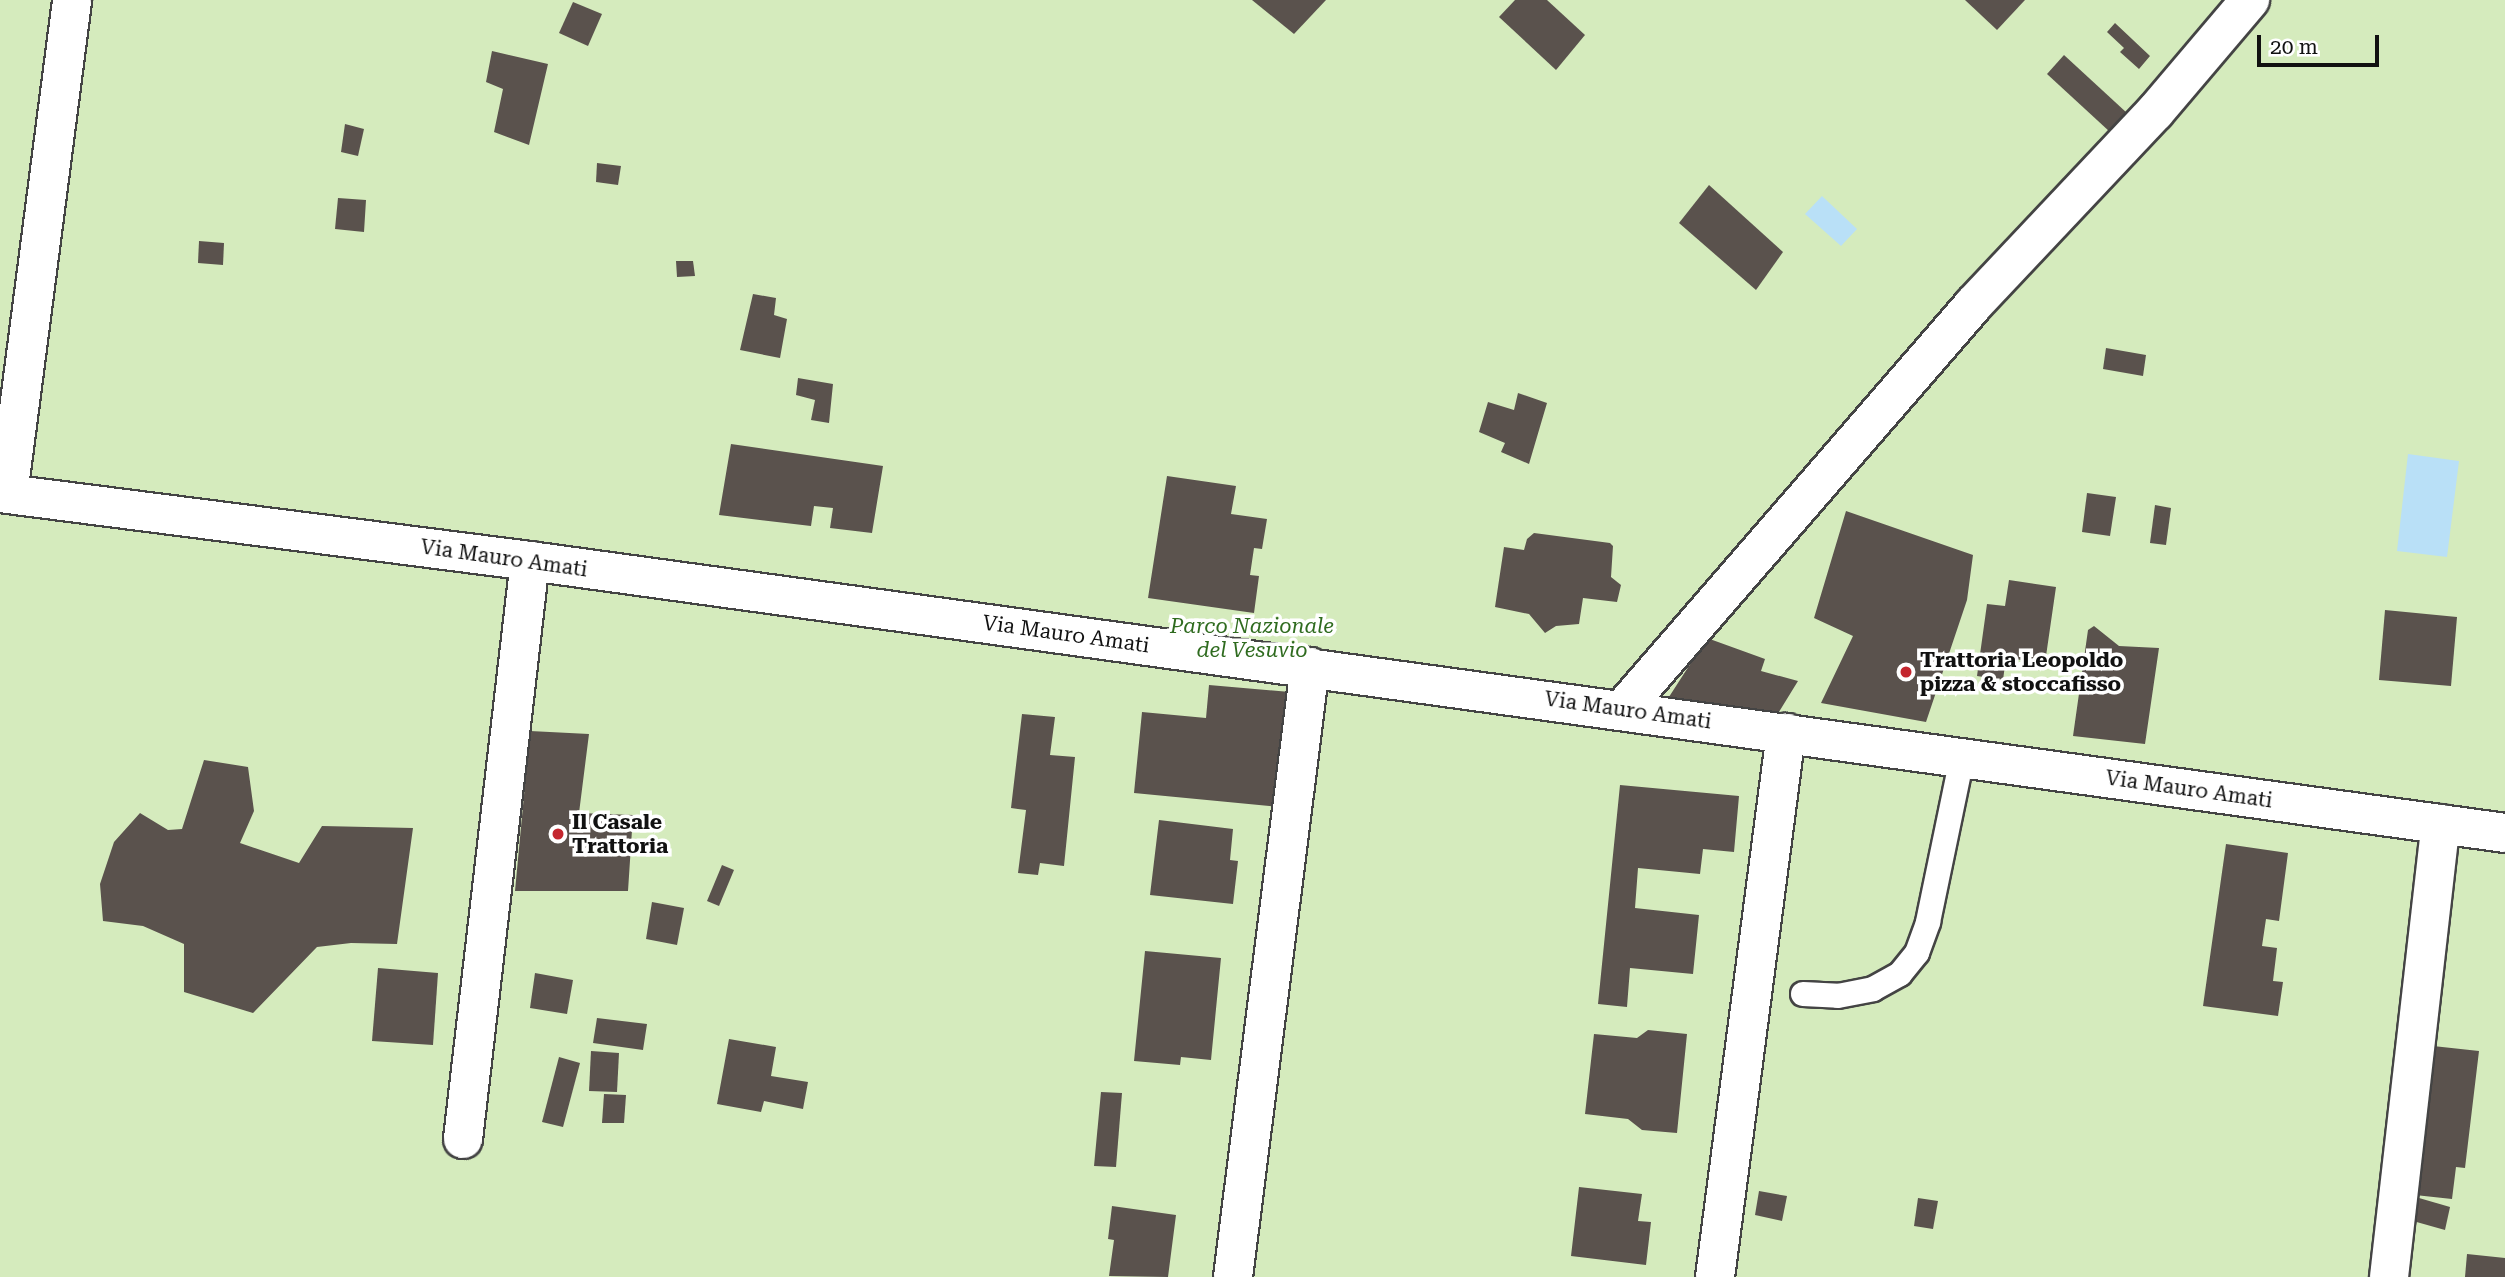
<!DOCTYPE html>
<style>
body{margin:0}
#map{position:relative;width:2505px;height:1277px;overflow:hidden;background:#fffdf5;font-family:"Roboto Serif",serif}
div>[style]{position:absolute}
.green>*{inset:0;background:#d5ebbd}
.water>*{inset:0;background:#b9e0f7}
.building>*{inset:0;background:#5a524d}
.roads{filter:drop-shadow(2px 0 #444) drop-shadow(-2px 0 #444) drop-shadow(0 2px #444) drop-shadow(0 -2px #444)}
.lane>*{height:24px;margin:-12px;padding:0 12px;transform-origin:12px;border-radius:12px;background:#fff}
.street>*{height:38px;margin:-19px;padding:0 19px;transform-origin:19px;border-radius:19px;background:#fff}
.dots>*{width:19px;height:19px;translate:-50% -50%;box-sizing:border-box;border:4px solid #fff;border-radius:50%}
span{translate:-50% -50%;white-space:nowrap;text-align:center;line-height:1.15;-webkit-text-stroke:7px #fff;paint-order:stroke}
.street-label{font-size:21px;color:#111}
.park-label{font-size:21px;color:#2f6b1f;font-style:italic}
.poi-label{font-size:21px;color:#111;font-weight:700}
.left{translate:0 -50%;text-align:left}
.scale{position:absolute;left:2257px;top:35px;width:122px;height:32px;box-sizing:border-box;border:4px solid #111;border-top:0;padding-left:9px;font-size:21px;line-height:24px;white-space:nowrap;color:#111;-webkit-text-stroke:5px #fff;paint-order:stroke}
</style>
<div id="map">
<div class="green">
<i style="clip-path:polygon(0 0,2505px 0,2505px 1277px,0 1277px)"></i>
</div>
<div class="water">
<i style="clip-path:polygon(1822px 196px,1857px 229px,1841px 246px,1805px 214px)"></i>
<i style="clip-path:polygon(2408px 454px,2459px 461px,2447px 557px,2397px 551px)"></i>
</div>
<div class="building">
<i style="clip-path:polygon(1252px 0,1326px 0,1294px 34px)"></i>
<i style="clip-path:polygon(1515px 0,1547px 0,1585px 35px,1556px 70px,1499px 17px)"></i>
<i style="clip-path:polygon(1965px 0,2025px 0,1997px 30px)"></i>
<i style="clip-path:polygon(573px 2px,602px 14px,588px 46px,559px 33px)"></i>
<i style="clip-path:polygon(2115px 23px,2150px 56px,2139px 69px,2120px 52px,2124px 48px,2107px 32px)"></i>
<i style="clip-path:polygon(492px 51px,548px 64px,529px 145px,494px 132px,503px 89px,486px 82px)"></i>
<i style="clip-path:polygon(2064px 55px,2127px 113px,2110px 132px,2047px 74px)"></i>
<i style="clip-path:polygon(345px 124px,364px 129px,358px 156px,341px 152px)"></i>
<i style="clip-path:polygon(597px 163px,621px 166px,618px 185px,596px 182px)"></i>
<i style="clip-path:polygon(1709px 185px,1783px 252px,1756px 290px,1679px 223px)"></i>
<i style="clip-path:polygon(338px 198px,366px 200px,364px 232px,335px 229px)"></i>
<i style="clip-path:polygon(199px 241px,224px 243px,223px 265px,198px 263px)"></i>
<i style="clip-path:polygon(676px 261px,693px 261px,695px 276px,677px 277px)"></i>
<i style="clip-path:polygon(753px 294px,776px 298px,774px 315px,787px 319px,780px 358px,740px 350px)"></i>
<i style="clip-path:polygon(2106px 348px,2146px 355px,2143px 376px,2103px 369px)"></i>
<i style="clip-path:polygon(798px 378px,833px 384px,829px 423px,811px 420px,815px 400px,796px 395px)"></i>
<i style="clip-path:polygon(1518px 393px,1547px 403px,1529px 464px,1501px 452px,1505px 443px,1479px 432px,1488px 402px,1514px 410px)"></i>
<i style="clip-path:polygon(731px 444px,883px 466px,872px 533px,830px 528px,833px 508px,814px 506px,811px 526px,719px 515px)"></i>
<i style="clip-path:polygon(1167px 476px,1236px 486px,1231px 514px,1267px 519px,1262px 549px,1254px 548px,1250px 575px,1259px 576px,1254px 613px,1148px 598px)"></i>
<i style="clip-path:polygon(2087px 493px,2116px 497px,2110px 536px,2082px 532px)"></i>
<i style="clip-path:polygon(2155px 505px,2171px 508px,2166px 545px,2150px 543px)"></i>
<i style="clip-path:polygon(1846px 511px,1973px 555px,1967px 600px,1926px 722px,1821px 703px,1853px 636px,1814px 618px)"></i>
<i style="clip-path:polygon(1534px 533px,1610px 543px,1613px 546px,1611px 577px,1621px 585px,1617px 602px,1583px 598px,1579px 624px,1556px 626px,1545px 633px,1529px 614px,1495px 607px,1504px 547px,1524px 550px,1527px 539px)"></i>
<i style="clip-path:polygon(2009px 580px,2056px 587px,2045px 663px,2006px 658px,2003px 680px,1977px 676px,1987px 604px,2005px 606px)"></i>
<i style="clip-path:polygon(2385px 610px,2457px 617px,2451px 686px,2379px 680px)"></i>
<i style="clip-path:polygon(2094px 626px,2119px 646px,2159px 648px,2145px 744px,2073px 736px,2088px 630px)"></i>
<i style="clip-path:polygon(1707px 638px,1765px 659px,1761px 671px,1798px 681px,1777px 715px,1667px 700px)"></i>
<i style="clip-path:polygon(1209px 685px,1290px 692px,1279px 807px,1134px 793px,1142px 712px,1206px 718px)"></i>
<i style="clip-path:polygon(1022px 714px,1055px 717px,1050px 755px,1075px 757px,1064px 866px,1040px 863px,1038px 875px,1018px 873px,1026px 810px,1011px 808px)"></i>
<i style="clip-path:polygon(530px 731px,589px 734px,579px 813px,633px 815px,628px 891px,515px 891px)"></i>
<i style="clip-path:polygon(204px 760px,248px 767px,254px 811px,240px 843px,299px 863px,322px 826px,413px 828px,397px 944px,351px 943px,317px 947px,253px 1013px,184px 992px,184px 944px,143px 926px,103px 921px,100px 884px,114px 842px,140px 813px,168px 830px,182px 829px)"></i>
<i style="clip-path:polygon(1620px 785px,1739px 796px,1734px 852px,1703px 849px,1700px 874px,1638px 868px,1635px 908px,1699px 915px,1693px 974px,1630px 968px,1627px 1007px,1598px 1004px)"></i>
<i style="clip-path:polygon(1159px 820px,1233px 829px,1230px 860px,1238px 861px,1233px 904px,1150px 895px)"></i>
<i style="clip-path:polygon(2226px 844px,2288px 853px,2279px 921px,2266px 919px,2262px 946px,2277px 948px,2273px 981px,2283px 982px,2278px 1016px,2203px 1006px)"></i>
<i style="clip-path:polygon(722px 865px,734px 870px,719px 906px,707px 901px)"></i>
<i style="clip-path:polygon(652px 902px,684px 908px,677px 945px,646px 939px)"></i>
<i style="clip-path:polygon(1145px 951px,1221px 958px,1211px 1060px,1181px 1057px,1180px 1065px,1134px 1061px)"></i>
<i style="clip-path:polygon(378px 968px,438px 973px,433px 1045px,372px 1041px)"></i>
<i style="clip-path:polygon(535px 973px,573px 980px,567px 1014px,530px 1008px)"></i>
<i style="clip-path:polygon(597px 1018px,647px 1024px,643px 1050px,593px 1043px)"></i>
<i style="clip-path:polygon(1648px 1030px,1687px 1034px,1677px 1133px,1642px 1130px,1628px 1119px,1585px 1114px,1594px 1034px,1637px 1038px)"></i>
<i style="clip-path:polygon(729px 1039px,776px 1047px,771px 1076px,808px 1082px,803px 1109px,764px 1101px,761px 1112px,717px 1104px)"></i>
<i style="clip-path:polygon(2433px 1046px,2479px 1051px,2465px 1168px,2456px 1167px,2452px 1199px,2415px 1195px)"></i>
<i style="clip-path:polygon(591px 1051px,619px 1053px,617px 1092px,589px 1091px)"></i>
<i style="clip-path:polygon(559px 1057px,580px 1063px,563px 1127px,542px 1122px)"></i>
<i style="clip-path:polygon(1101px 1092px,1122px 1093px,1116px 1167px,1094px 1166px)"></i>
<i style="clip-path:polygon(604px 1094px,626px 1095px,624px 1123px,602px 1123px)"></i>
<i style="clip-path:polygon(1579px 1187px,1642px 1194px,1638px 1221px,1651px 1222px,1646px 1265px,1571px 1256px)"></i>
<i style="clip-path:polygon(1759px 1191px,1787px 1196px,1782px 1221px,1755px 1215px)"></i>
<i style="clip-path:polygon(1918px 1198px,1938px 1201px,1933px 1229px,1914px 1226px)"></i>
<i style="clip-path:polygon(2419px 1198px,2450px 1207px,2445px 1230px,2413px 1221px)"></i>
<i style="clip-path:polygon(1112px 1206px,1176px 1215px,1168px 1277px,1109px 1276px,1114px 1240px,1108px 1239px)"></i>
<i style="clip-path:polygon(2467px 1254px,2505px 1258px,2505px 1277px,2465px 1277px)"></i>
</div>
<div class="roads">
<div class="lane">
<i style="left:1803px;top:994px;width:35px;rotate:3deg"></i>
<i style="left:1838px;top:996px;width:36px;rotate:-11deg"></i>
<i style="left:1873px;top:989px;width:31px;rotate:-29deg"></i>
<i style="left:1900px;top:974px;width:27px;rotate:-51deg"></i>
<i style="left:1917px;top:953px;width:33px;rotate:-70deg"></i>
<i style="left:1928px;top:922px;width:167px;rotate:-78.3deg"></i>
</div>
<div class="street">
<i style="left:0;top:493px;width:534px;rotate:7.31deg"></i>
<i style="left:530px;top:561px;width:1994px;rotate:7.84deg"></i>
<i style="left:8px;top:494px;width:498px;rotate:-82.6deg"></i>
<i style="left:1622px;top:710px;width:537px;rotate:-49.07deg"></i>
<i style="left:1974px;top:304px;width:264px;rotate:-46.7deg"></i>
<i style="left:2155px;top:112px;width:147px;rotate:-49.7deg"></i>
<i style="left:463px;top:1139px;width:582px;rotate:-83.39deg"></i>
<i style="left:1233px;top:1277px;width:615px;rotate:-82.81deg"></i>
<i style="left:1715px;top:1277px;width:549px;rotate:-82.56deg"></i>
<i style="left:2389px;top:1277px;width:456px;rotate:-83.5deg"></i>
</div>
</div>
<div class="dots">
<i style="left:1906px;top:672px;background:#c4262e"></i>
<i style="left:558px;top:834px;background:#c4262e"></i>
</div>
<div class="street-label">
<span style="left:504px;top:558px;rotate:8deg">Via Mauro Amati</span>
<span style="left:1066px;top:634px;rotate:8deg">Via Mauro Amati</span>
<span style="left:1628px;top:710px;rotate:8deg">Via Mauro Amati</span>
<span style="left:2189px;top:789px;rotate:8deg">Via Mauro Amati</span>
</div>
<div class="park-label">
<span style="left:1252px;top:638px">Parco Nazionale<br>del Vesuvio</span>
</div>
<div class="poi-label">
<span class="left" style="left:1920px;top:672px">Trattoria Leopoldo<br>pizza &amp; stoccafisso</span>
<span class="left" style="left:572px;top:834px">Il Casale<br>Trattoria</span>
</div>
<div class="scale">20 m</div>
</div>
